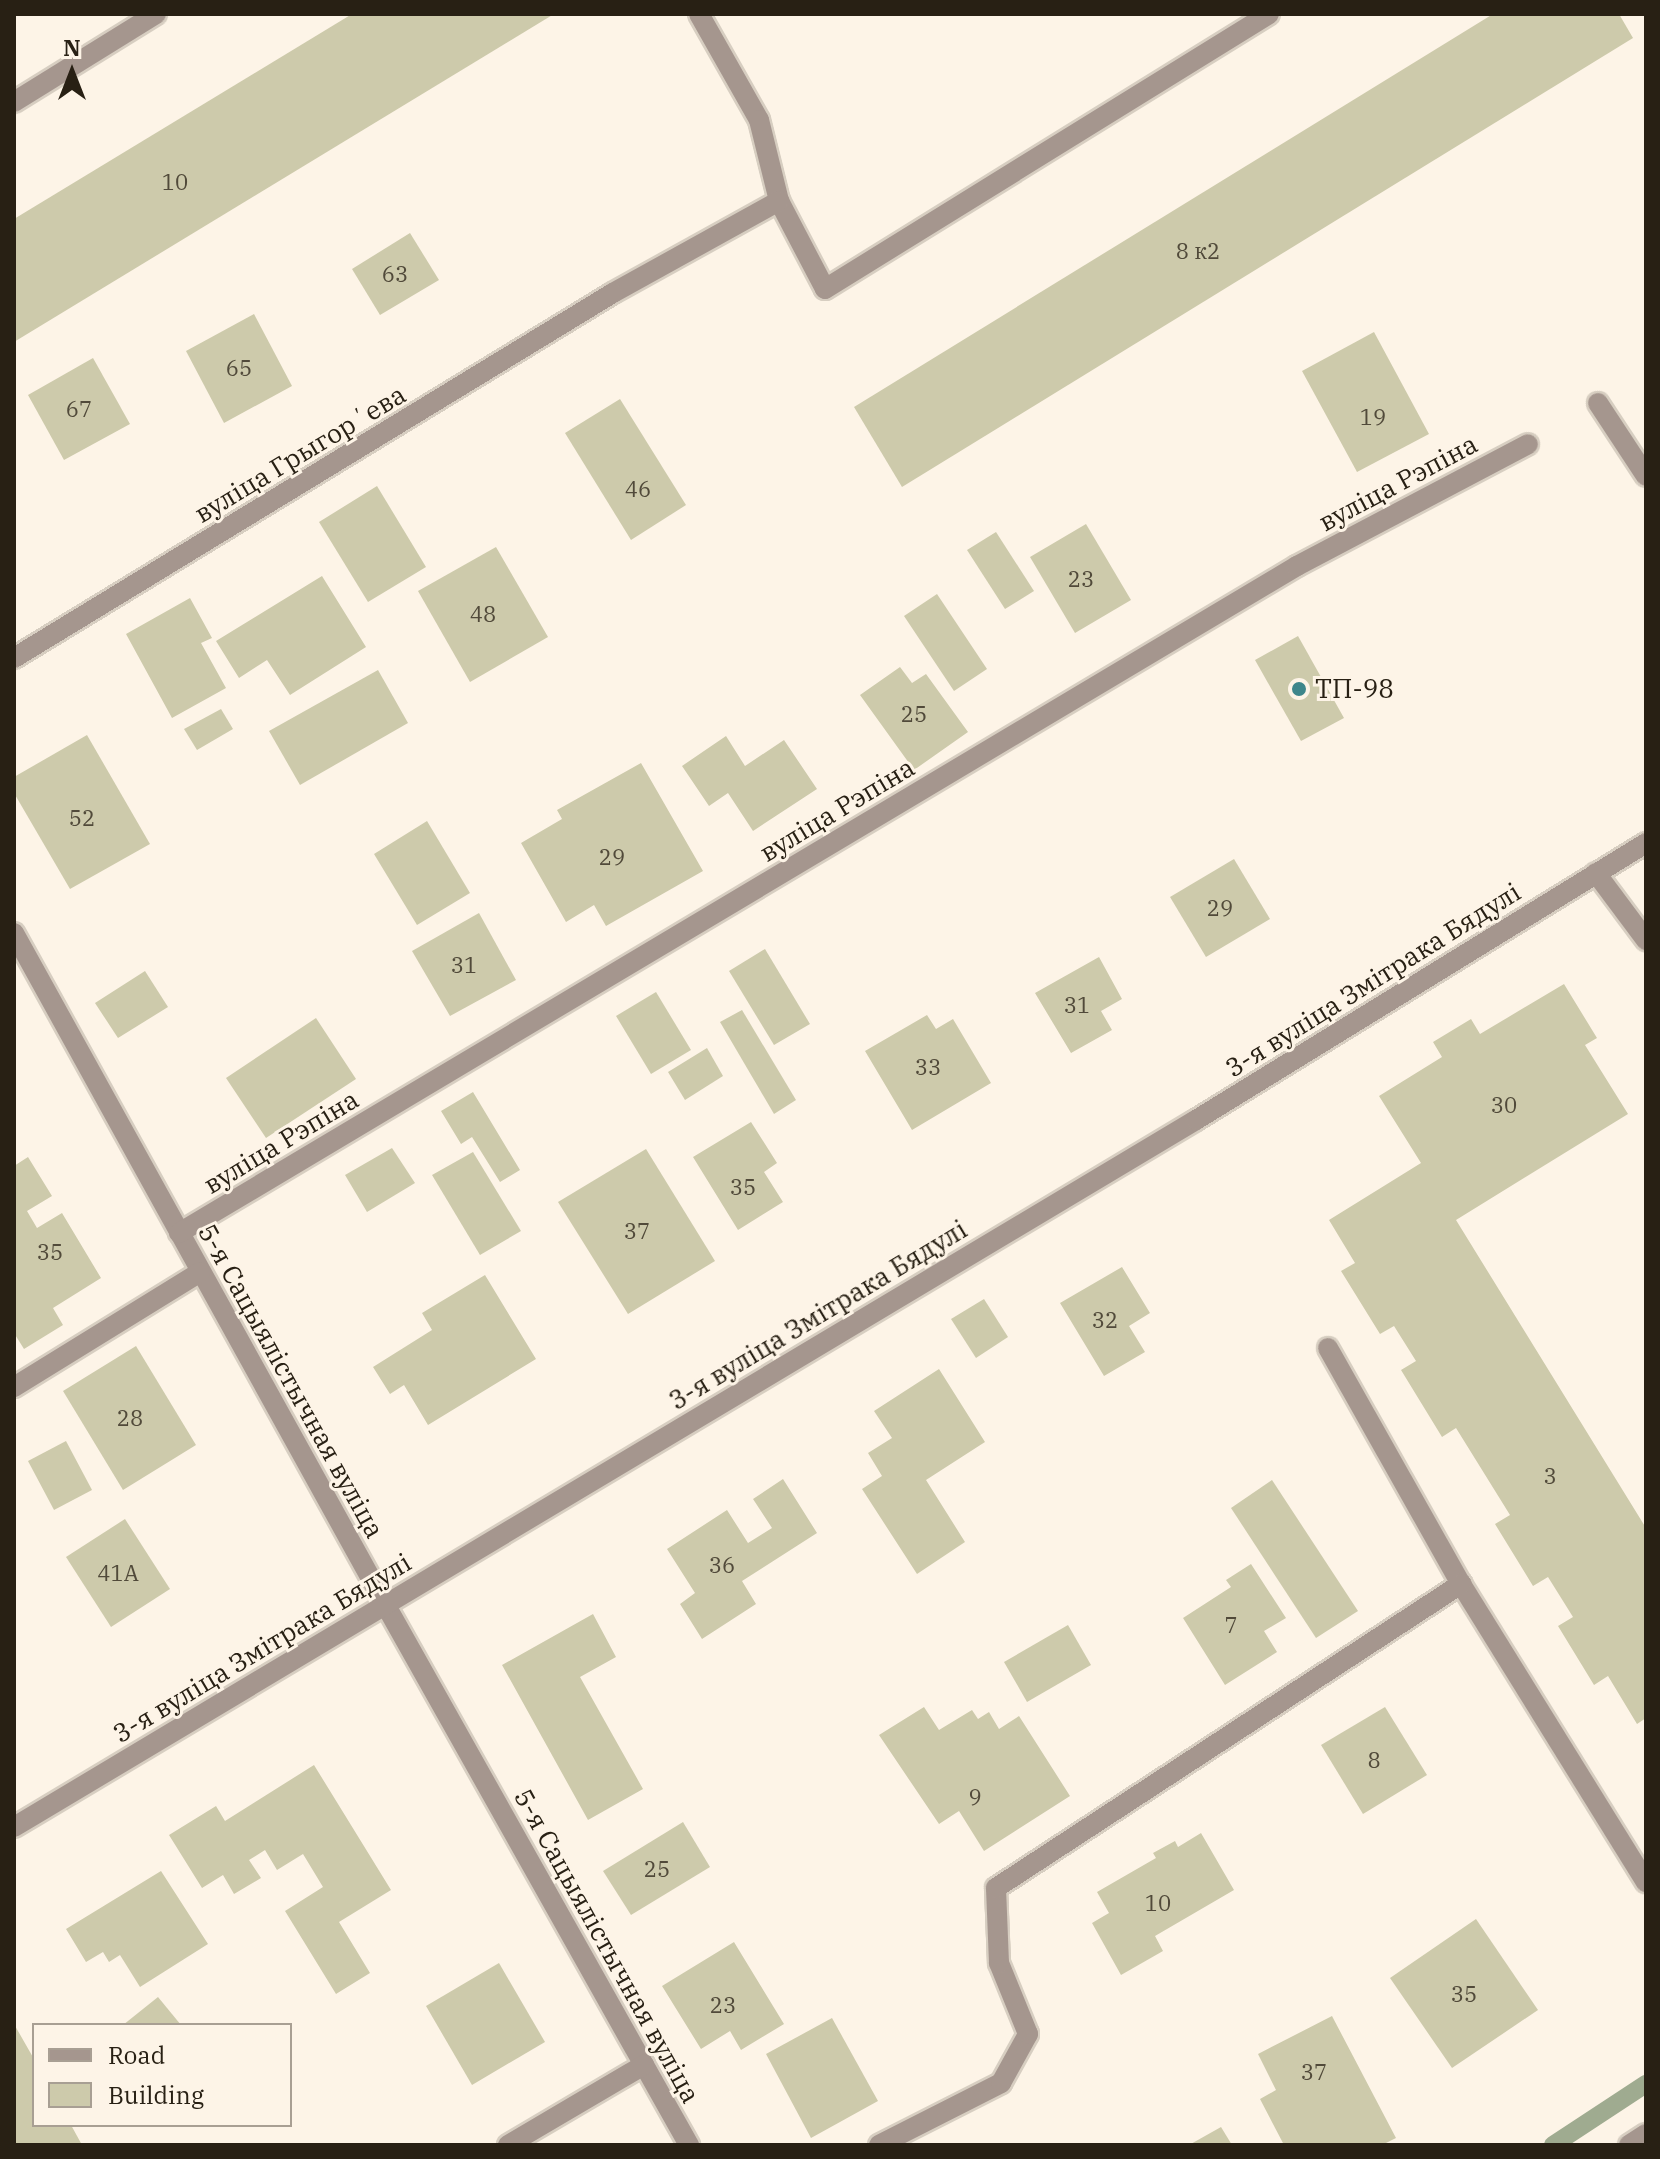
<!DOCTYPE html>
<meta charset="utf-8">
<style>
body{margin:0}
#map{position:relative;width:1660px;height:2159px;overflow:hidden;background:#fdf4e7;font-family:"IBM Plex Serif",serif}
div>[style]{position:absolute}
.stream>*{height:18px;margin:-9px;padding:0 9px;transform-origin:9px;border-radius:9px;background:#9fab90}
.building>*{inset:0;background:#cdcaab}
.roads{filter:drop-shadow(2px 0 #d7cec1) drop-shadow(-2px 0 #d7cec1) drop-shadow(0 2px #d7cec1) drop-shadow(0 -2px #d7cec1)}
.service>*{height:20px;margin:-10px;padding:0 10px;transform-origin:10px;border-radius:10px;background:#a5968e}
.minor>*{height:20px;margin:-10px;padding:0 10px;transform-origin:10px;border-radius:10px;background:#a5968e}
.dots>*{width:22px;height:22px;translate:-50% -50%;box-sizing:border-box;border:4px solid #fdf4e7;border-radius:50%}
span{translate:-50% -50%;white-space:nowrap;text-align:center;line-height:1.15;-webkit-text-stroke:6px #fdf4e7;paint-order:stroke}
.number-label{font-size:22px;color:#514a3a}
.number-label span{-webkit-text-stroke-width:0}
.street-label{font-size:26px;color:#282014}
.poi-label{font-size:26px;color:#282014}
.left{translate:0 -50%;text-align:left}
.frame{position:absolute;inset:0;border:16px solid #282014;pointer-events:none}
.legend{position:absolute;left:32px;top:2023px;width:260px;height:104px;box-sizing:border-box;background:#fdf4e7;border:2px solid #a89f93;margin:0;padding:10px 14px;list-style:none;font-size:24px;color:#282014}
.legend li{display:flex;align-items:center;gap:16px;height:40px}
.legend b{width:40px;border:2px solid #a89f93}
.north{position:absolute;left:32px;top:32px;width:80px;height:80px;-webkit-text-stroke:6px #fdf4e7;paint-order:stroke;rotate:0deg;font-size:22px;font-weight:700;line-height:32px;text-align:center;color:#282014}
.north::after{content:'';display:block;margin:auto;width:28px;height:36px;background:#282014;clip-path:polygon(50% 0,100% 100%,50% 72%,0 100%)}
</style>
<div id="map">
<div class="stream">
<i style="left:1553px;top:2145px;width:111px;rotate:-33.3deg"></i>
</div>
<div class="building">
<i style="clip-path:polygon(352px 14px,554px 14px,14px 342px,14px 219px)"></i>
<i style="clip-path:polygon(1493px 14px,1619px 14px,1633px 38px,902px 487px,854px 407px)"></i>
<i style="clip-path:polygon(410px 233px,439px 280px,380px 315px,352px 269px)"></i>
<i style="clip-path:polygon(254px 314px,292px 386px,224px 423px,186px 351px)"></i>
<i style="clip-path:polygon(1374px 332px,1429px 434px,1357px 472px,1302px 371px)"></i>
<i style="clip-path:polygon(93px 358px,130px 424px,64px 460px,28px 395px)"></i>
<i style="clip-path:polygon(620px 399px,686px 505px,631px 540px,565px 433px)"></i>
<i style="clip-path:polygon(377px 486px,426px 567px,368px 602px,319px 522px)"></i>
<i style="clip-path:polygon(1086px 524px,1131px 600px,1075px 633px,1030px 557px)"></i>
<i style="clip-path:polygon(996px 532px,1034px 591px,1005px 609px,967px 550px)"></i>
<i style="clip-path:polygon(496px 547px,548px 637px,470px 682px,418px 591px)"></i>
<i style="clip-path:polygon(322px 576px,366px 647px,290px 695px,267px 660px,239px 678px,216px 641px)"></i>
<i style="clip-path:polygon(937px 594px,987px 669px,954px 691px,904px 616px)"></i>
<i style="clip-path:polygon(190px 598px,212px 638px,201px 643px,226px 688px,172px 718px,126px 634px)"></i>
<i style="clip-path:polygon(1298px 636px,1344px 718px,1301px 741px,1255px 660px)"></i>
<i style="clip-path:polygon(900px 667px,912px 683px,926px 674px,968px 732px,914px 770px,860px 695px)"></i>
<i style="clip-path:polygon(378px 670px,408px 723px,300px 785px,269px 731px)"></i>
<i style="clip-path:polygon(221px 709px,233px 729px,197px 750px,184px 729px)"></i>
<i style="clip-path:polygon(87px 735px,150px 844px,70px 889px,14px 793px,14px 777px)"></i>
<i style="clip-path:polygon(726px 736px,745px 766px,784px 740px,817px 789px,753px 831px,728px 793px,709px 806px,682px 766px)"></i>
<i style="clip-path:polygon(641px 763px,703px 871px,606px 926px,594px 905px,566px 922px,521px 843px,562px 819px,557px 810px)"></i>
<i style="clip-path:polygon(427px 821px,470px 893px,417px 925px,374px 854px)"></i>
<i style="clip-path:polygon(1234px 859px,1270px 919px,1206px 957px,1170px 897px)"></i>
<i style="clip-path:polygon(479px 913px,516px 980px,450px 1016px,412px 951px)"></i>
<i style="clip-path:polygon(765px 949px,810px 1024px,774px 1045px,729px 971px)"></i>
<i style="clip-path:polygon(1099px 957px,1122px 999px,1101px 1011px,1112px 1030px,1071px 1053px,1035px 993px)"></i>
<i style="clip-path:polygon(145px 971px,168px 1007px,118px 1038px,95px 1003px)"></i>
<i style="clip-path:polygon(1564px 984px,1597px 1038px,1585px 1045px,1628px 1114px,1456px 1220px,1646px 1528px,1646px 1718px,1637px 1724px,1608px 1676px,1594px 1685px,1558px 1626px,1573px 1617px,1548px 1577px,1533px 1586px,1495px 1524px,1510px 1515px,1456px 1428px,1442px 1437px,1401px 1370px,1416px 1361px,1394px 1326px,1380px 1334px,1341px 1271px,1355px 1263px,1329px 1220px,1421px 1163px,1379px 1096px,1442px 1057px,1433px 1042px,1471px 1019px,1480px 1034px)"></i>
<i style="clip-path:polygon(656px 992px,691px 1050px,651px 1074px,616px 1016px)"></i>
<i style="clip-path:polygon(742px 1010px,796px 1100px,774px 1114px,720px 1022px)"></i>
<i style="clip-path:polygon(927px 1015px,936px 1029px,953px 1019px,991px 1083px,912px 1130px,865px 1051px)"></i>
<i style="clip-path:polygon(316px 1018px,356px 1079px,266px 1138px,226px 1078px)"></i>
<i style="clip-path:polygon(707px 1048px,723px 1076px,685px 1100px,668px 1072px)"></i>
<i style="clip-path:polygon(473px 1092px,520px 1170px,500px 1182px,472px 1137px,461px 1144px,441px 1111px)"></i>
<i style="clip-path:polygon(751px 1122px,777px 1163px,764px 1172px,783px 1202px,738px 1230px,693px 1157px)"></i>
<i style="clip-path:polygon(392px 1148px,415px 1183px,367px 1212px,345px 1175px)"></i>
<i style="clip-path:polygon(646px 1149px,715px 1261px,628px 1314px,558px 1202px)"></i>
<i style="clip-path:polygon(473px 1152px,521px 1231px,480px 1255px,432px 1175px)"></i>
<i style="clip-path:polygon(28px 1157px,52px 1196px,27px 1211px,37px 1228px,62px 1213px,101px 1278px,53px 1308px,63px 1325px,24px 1349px,14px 1333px,14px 1166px)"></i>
<i style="clip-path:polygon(1122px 1267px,1150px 1313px,1129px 1326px,1145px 1352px,1104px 1376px,1060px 1303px)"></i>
<i style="clip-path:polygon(485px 1275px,536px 1359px,428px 1425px,404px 1385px,390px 1394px,373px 1367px,432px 1330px,422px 1313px)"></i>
<i style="clip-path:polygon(984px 1299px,1008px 1337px,976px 1358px,951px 1319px)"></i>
<i style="clip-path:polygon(136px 1346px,196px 1445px,123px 1490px,63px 1391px)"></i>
<i style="clip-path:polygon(939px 1369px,985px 1442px,926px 1480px,965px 1542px,917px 1574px,862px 1489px,882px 1476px,868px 1453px,892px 1438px,874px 1411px)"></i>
<i style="clip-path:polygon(66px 1441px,92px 1490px,54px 1510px,28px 1461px)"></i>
<i style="clip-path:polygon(783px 1479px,817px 1533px,742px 1581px,756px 1604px,702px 1639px,680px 1604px,695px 1593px,667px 1549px,727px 1510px,748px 1543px,772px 1528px,753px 1499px)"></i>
<i style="clip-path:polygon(1272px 1480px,1358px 1611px,1316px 1638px,1231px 1508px)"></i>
<i style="clip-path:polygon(125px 1519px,170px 1589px,111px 1627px,66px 1557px)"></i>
<i style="clip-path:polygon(1251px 1564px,1286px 1618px,1264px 1631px,1277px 1652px,1225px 1685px,1183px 1618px,1231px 1587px,1226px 1580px)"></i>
<i style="clip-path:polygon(593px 1614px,616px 1657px,580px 1677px,643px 1789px,588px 1820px,502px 1665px)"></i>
<i style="clip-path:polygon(1068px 1625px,1091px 1665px,1027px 1702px,1004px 1662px)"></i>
<i style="clip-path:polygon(924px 1707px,939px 1730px,972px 1710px,978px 1719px,989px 1712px,999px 1729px,1019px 1716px,1070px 1796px,984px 1851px,959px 1811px,939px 1824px,879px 1735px)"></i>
<i style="clip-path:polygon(1385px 1707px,1427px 1775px,1363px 1814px,1321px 1745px)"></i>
<i style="clip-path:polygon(314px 1765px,391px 1890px,339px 1922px,370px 1973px,336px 1994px,285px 1911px,323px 1887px,303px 1854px,277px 1870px,265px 1850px,249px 1860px,261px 1878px,234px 1894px,223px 1875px,202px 1888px,169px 1835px,216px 1806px,225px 1821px)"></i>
<i style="clip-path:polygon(683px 1822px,710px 1867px,631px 1915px,603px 1871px)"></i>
<i style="clip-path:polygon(1201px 1833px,1234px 1890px,1155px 1936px,1163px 1951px,1121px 1975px,1092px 1923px,1109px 1913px,1097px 1892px,1156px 1858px,1153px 1853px,1175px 1841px,1178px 1847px)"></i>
<i style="clip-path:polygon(161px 1871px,208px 1944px,140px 1987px,120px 1955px,109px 1962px,103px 1952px,86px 1962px,66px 1929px)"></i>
<i style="clip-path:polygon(1476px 1919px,1538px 2010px,1452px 2068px,1390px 1978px)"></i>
<i style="clip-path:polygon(734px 1942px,784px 2024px,741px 2050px,730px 2031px,701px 2049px,662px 1986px)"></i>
<i style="clip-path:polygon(499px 1963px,545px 2042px,472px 2085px,426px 2006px)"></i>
<i style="clip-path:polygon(158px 1997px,181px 2025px,123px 2025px)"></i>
<i style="clip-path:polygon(1332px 2016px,1396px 2138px,1382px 2145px,1284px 2145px,1260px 2099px,1276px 2090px,1258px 2054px)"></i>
<i style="clip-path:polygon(832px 2018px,878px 2101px,811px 2138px,766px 2054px)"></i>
<i style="clip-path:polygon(14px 2024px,34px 2059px,34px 2125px,71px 2125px,82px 2145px,14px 2145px)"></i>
<i style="clip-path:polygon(1221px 2127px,1232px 2145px,1189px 2145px)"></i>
</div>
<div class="roads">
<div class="service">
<i style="left:699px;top:14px;width:122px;rotate:60.5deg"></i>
<i style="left:759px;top:120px;width:83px;rotate:76.1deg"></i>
<i style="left:779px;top:201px;width:99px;rotate:62.4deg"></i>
<i style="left:825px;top:289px;width:522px;rotate:-31.77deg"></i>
<i style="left:613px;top:293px;width:190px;rotate:-29deg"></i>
<i style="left:1598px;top:403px;width:87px;rotate:56.7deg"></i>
<i style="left:1596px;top:873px;width:84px;rotate:53.3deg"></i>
<i style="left:1328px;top:1348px;width:271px;rotate:60.6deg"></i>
<i style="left:1461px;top:1584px;width:351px;rotate:58.2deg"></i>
<i style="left:879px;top:2145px;width:137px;rotate:-26.9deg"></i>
<i style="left:1001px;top:2083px;width:56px;rotate:-61.1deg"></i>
<i style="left:1028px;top:2034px;width:77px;rotate:-112.2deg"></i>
<i style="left:999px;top:1963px;width:75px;rotate:-92.3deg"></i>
<i style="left:996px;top:1888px;width:556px;rotate:-33.18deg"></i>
</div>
<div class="minor">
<i style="left:14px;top:102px;width:167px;rotate:-31.8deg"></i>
<i style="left:14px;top:658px;width:701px;rotate:-31.36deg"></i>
<i style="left:14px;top:933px;width:767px;rotate:61.06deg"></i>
<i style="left:385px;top:1604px;width:621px;rotate:60.67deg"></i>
<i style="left:179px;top:1233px;width:1302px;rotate:-30.82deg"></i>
<i style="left:1297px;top:566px;width:261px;rotate:-27.8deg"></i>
<i style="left:14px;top:1387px;width:219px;rotate:-31.7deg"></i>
<i style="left:14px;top:1827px;width:1377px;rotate:-30.89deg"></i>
<i style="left:1196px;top:1120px;width:528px;rotate:-31.61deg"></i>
<i style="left:508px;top:2145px;width:158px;rotate:-30.5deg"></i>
<i style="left:1629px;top:2145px;width:20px;rotate:-33deg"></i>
</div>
</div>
<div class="dots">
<i style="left:1299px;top:689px;background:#3e868b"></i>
</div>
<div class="number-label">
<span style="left:175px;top:182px">10</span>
<span style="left:1198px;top:251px">8 к2</span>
<span style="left:395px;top:274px">63</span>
<span style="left:239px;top:368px">65</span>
<span style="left:79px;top:409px">67</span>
<span style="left:1373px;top:417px">19</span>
<span style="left:638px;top:489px">46</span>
<span style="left:1081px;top:579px">23</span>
<span style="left:483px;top:614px">48</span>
<span style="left:914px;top:714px">25</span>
<span style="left:82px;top:818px">52</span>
<span style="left:612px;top:857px">29</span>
<span style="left:1220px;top:908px">29</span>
<span style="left:464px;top:965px">31</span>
<span style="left:1077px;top:1005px">31</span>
<span style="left:928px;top:1067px">33</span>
<span style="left:1504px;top:1105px">30</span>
<span style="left:743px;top:1187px">35</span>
<span style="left:637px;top:1231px">37</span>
<span style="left:50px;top:1252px">35</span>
<span style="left:1105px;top:1320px">32</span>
<span style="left:130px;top:1418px">28</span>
<span style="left:1550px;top:1476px">3</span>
<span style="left:722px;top:1565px">36</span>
<span style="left:118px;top:1573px">41А</span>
<span style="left:1231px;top:1625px">7</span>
<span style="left:1374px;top:1760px">8</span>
<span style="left:975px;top:1797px">9</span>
<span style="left:657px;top:1869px">25</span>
<span style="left:1158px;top:1903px">10</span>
<span style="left:1464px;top:1994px">35</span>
<span style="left:723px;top:2005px">23</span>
<span style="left:1314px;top:2072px">37</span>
</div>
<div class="street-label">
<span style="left:300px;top:454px;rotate:-31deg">вуліца Грыгорʼева</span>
<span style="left:1398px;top:483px;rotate:-28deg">вуліца Рэпіна</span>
<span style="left:837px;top:810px;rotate:-31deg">вуліца Рэпіна</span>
<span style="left:1373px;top:980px;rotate:-32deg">3-я вуліца Змітрака Бядулі</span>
<span style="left:281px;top:1142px;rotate:-31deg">вуліца Рэпіна</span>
<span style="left:818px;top:1315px;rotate:-31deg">3-я вуліца Змітрака Бядулі</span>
<span style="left:291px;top:1381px;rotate:61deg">5-я Сацыялістычная вуліца</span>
<span style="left:262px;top:1648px;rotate:-31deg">3-я вуліца Змітрака Бядулі</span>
<span style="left:607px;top:1946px;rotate:61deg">5-я Сацыялістычная вуліца</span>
</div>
<div class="poi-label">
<span class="left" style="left:1315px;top:689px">ТП-98</span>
</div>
<div class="frame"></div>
<ul class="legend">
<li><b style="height:10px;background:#a5968e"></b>Road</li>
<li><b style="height:22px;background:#cdcaab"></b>Building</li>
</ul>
<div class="north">N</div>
</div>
